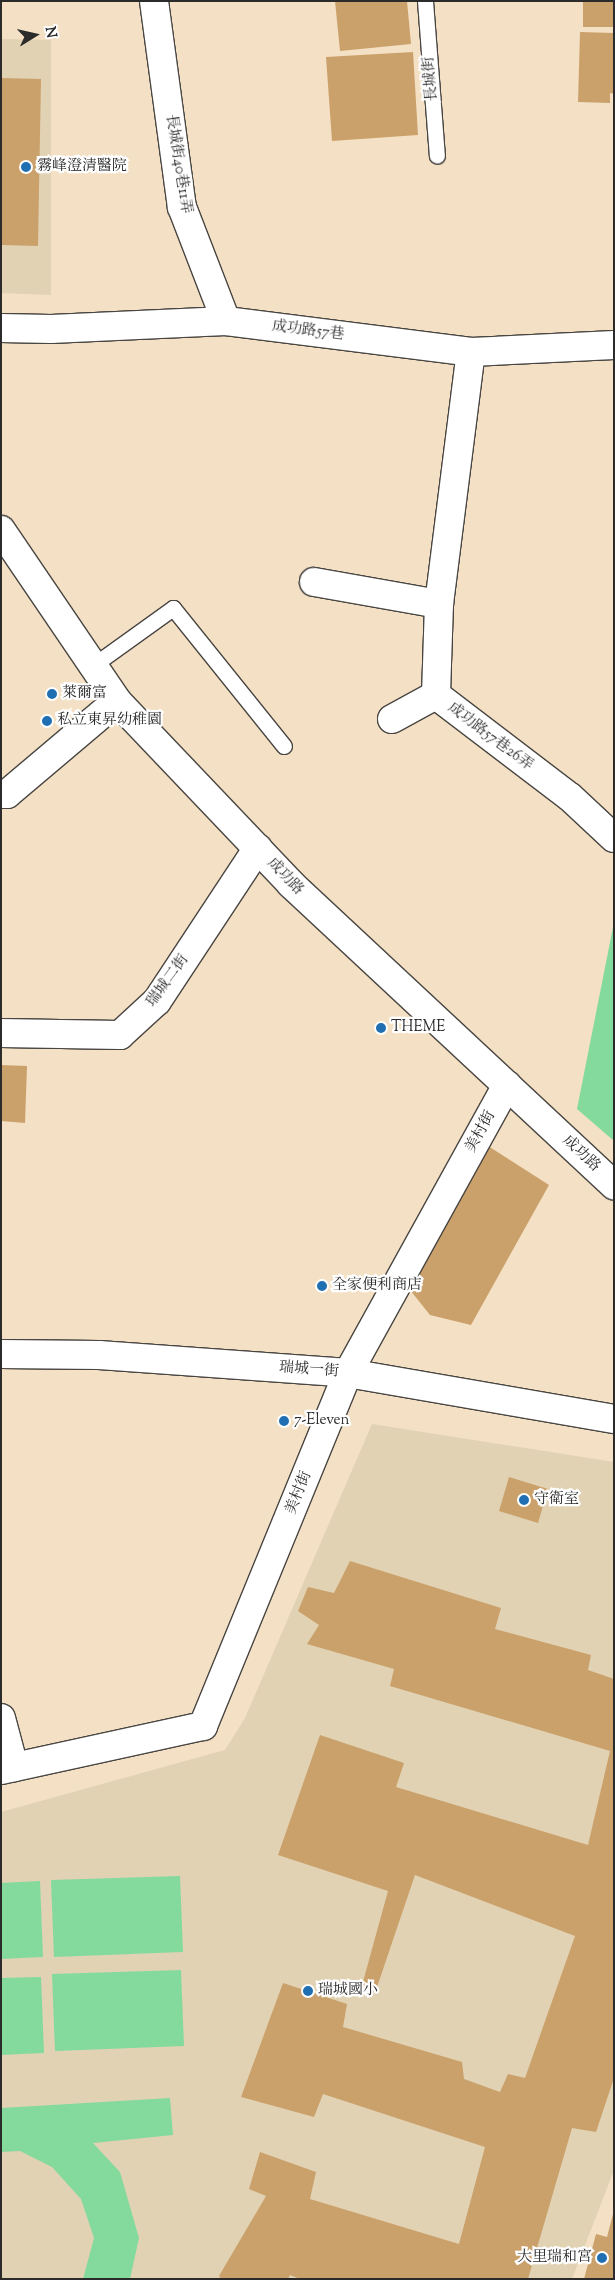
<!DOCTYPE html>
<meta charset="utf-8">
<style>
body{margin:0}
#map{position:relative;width:615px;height:2280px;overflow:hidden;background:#f4e0c4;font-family:"Sorts Mill Goudy","Noto Serif TC",serif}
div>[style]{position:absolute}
.built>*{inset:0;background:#e1d2b4}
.green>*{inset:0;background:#84da9d}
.building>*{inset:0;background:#cba16b}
.roads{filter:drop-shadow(1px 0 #494642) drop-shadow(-1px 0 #494642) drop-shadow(0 1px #494642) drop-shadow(0 -1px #494642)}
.service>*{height:15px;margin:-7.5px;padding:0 7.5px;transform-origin:7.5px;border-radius:7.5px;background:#fff}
.minor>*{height:28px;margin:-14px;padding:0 14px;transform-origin:14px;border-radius:14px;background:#fff}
.dots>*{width:14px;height:14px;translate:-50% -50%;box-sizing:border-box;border:2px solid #fff;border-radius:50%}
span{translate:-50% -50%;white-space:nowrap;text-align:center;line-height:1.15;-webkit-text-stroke:4.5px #fff;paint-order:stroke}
.street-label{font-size:15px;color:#2b2b2b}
.poi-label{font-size:15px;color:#2b2b2b}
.left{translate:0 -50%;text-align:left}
.right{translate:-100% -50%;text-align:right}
.frame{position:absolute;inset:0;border:2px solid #2b2b2b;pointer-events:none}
.north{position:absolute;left:10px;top:10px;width:50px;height:50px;-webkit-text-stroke:4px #fff;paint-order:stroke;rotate:80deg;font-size:14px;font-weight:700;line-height:20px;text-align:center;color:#2b2b2b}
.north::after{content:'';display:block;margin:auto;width:18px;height:22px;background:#2b2b2b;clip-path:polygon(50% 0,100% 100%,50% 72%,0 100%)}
</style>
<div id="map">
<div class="built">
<i style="clip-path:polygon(1px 39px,51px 40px,51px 295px,1px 293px)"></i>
<i style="clip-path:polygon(372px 1424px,614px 1462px,614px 2170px,572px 2279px,1px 2279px,1px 1812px,225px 1750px,245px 1718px)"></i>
</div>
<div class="green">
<i style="clip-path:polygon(614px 922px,614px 1141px,577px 1109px)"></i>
<i style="clip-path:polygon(180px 1876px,183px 1952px,54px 1957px,51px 1880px)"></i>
<i style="clip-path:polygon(40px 1881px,43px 1957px,1px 1959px,1px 1883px)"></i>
<i style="clip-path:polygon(181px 1970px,184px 2046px,55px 2051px,52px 1974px)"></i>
<i style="clip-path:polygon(41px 1977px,44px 2053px,1px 2055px,1px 1978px)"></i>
<i style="clip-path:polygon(170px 2098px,173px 2135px,93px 2143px,120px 2172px,139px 2238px,130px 2279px,83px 2279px,94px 2238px,81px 2199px,52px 2167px,20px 2151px,1px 2152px,1px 2108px)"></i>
</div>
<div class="building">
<i style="clip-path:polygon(335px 1px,407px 1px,411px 44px,340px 51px)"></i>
<i style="clip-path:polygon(583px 1px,614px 1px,614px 27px,583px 27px)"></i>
<i style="clip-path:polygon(580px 32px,614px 33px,614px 94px,610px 93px,610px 103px,578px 102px)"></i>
<i style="clip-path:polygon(413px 52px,418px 135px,332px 141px,326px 57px)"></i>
<i style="clip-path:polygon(1px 78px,41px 79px,38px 246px,1px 245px)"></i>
<i style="clip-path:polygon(1px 1065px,27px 1066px,25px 1123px,1px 1121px)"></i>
<i style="clip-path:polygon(488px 1146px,549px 1185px,471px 1325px,430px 1315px,410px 1290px)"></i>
<i style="clip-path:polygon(509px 1477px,548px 1489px,538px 1523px,499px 1511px)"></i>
<i style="clip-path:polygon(350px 1561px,501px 1608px,495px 1629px,591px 1655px,588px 1670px,614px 1679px,614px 2078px,596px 2132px,572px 2128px,528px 2279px,300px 2279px,290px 2275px,288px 2279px,221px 2279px,219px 2276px,266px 2196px,249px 2189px,260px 2152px,316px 2172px,310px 2199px,459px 2244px,485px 2147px,323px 2094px,314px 2117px,241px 2097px,283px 1983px,347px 2004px,343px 2027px,462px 2062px,464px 2079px,500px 2092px,508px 2074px,525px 2078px,575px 1936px,415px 1875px,375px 1993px,361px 1989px,388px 1891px,278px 1855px,320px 1735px,404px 1763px,396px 1787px,588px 1845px,610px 1751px,390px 1686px,394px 1669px,307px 1644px,319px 1625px,298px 1611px,308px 1587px,334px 1593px)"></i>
<i style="clip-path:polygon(613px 2214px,614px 2279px,584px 2279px,596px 2234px,607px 2237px)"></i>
</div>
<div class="roads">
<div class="service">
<i style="left:425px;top:1px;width:155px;rotate:85.6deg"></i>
<i style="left:95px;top:664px;width:96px;rotate:-35.7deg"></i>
<i style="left:173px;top:608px;width:177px;rotate:51.2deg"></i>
</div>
<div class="minor">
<i style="left:154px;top:1px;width:208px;rotate:82.3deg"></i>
<i style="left:182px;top:207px;width:122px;rotate:68.9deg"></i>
<i style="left:1px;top:328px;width:50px;rotate:1.1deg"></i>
<i style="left:51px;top:329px;width:175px;rotate:-2.6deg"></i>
<i style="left:226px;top:321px;width:247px;rotate:7.2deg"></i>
<i style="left:471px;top:352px;width:143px;rotate:-2.8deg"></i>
<i style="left:1px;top:530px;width:207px;rotate:55.8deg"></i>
<i style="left:117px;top:701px;width:253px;rotate:46.4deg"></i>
<i style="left:291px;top:884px;width:442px;rotate:43deg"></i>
<i style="left:314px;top:582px;width:127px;rotate:10deg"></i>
<i style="left:439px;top:604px;width:254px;rotate:-82.8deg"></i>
<i style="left:439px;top:604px;width:91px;rotate:91.9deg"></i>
<i style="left:436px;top:695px;width:168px;rotate:37.3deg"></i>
<i style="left:570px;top:797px;width:60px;rotate:43deg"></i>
<i style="left:392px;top:719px;width:50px;rotate:-28.6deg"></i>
<i style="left:1px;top:794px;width:6px"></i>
<i style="left:7px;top:794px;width:144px;rotate:-40.2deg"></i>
<i style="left:1px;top:1033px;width:119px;rotate:1deg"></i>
<i style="left:120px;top:1035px;width:50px;rotate:-42.6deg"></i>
<i style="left:157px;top:1001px;width:183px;rotate:-56.6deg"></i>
<i style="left:1px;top:1354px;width:98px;rotate:0.6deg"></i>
<i style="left:99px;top:1355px;width:250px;rotate:4.1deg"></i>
<i style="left:348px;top:1373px;width:270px;rotate:9.8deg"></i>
<i style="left:1px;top:1718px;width:51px;rotate:75.1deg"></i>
<i style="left:1px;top:1770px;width:207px;rotate:-12.3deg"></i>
<i style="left:203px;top:1726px;width:382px;rotate:-67.7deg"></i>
<i style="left:348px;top:1373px;width:329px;rotate:-61.1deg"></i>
</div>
</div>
<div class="dots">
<i style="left:26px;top:167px;background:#1f6fb2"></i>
<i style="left:52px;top:694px;background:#1f6fb2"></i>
<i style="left:47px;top:721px;background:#1f6fb2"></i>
<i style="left:381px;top:1028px;background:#1f6fb2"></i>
<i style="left:322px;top:1286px;background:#1f6fb2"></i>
<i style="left:284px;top:1421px;background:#1f6fb2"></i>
<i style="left:524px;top:1500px;background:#1f6fb2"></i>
<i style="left:308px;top:1991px;background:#1f6fb2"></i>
<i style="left:602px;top:2258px;background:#1f6fb2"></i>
</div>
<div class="street-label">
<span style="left:431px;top:79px;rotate:-95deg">長城街</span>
<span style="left:178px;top:164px;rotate:81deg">長城街40巷11弄</span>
<span style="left:308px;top:331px;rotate:7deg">成功路57巷</span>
<span style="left:490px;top:737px;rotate:37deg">成功路57巷26弄</span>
<span style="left:285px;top:877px;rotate:46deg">成功路</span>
<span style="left:168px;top:981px;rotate:-54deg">瑞城二街</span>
<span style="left:481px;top:1132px;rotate:-61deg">美村街</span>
<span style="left:581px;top:1154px;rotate:43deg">成功路</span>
<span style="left:309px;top:1370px;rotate:4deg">瑞城一街</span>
<span style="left:299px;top:1493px;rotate:-68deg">美村街</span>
</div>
<div class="poi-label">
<span class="left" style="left:37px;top:167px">霧峰澄清醫院</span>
<span class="left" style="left:62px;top:694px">萊爾富</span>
<span class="left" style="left:57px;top:721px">私立東昇幼稚園</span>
<span class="left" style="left:391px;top:1028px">THEME</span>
<span class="left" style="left:332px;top:1286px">全家便利商店</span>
<span class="left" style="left:294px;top:1421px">7-Eleven</span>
<span class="left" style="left:534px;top:1500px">守衛室</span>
<span class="left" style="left:318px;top:1991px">瑞城國小</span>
<span class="right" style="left:592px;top:2258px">大里瑞和宮</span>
</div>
<div class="frame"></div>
<div class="north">N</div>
</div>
